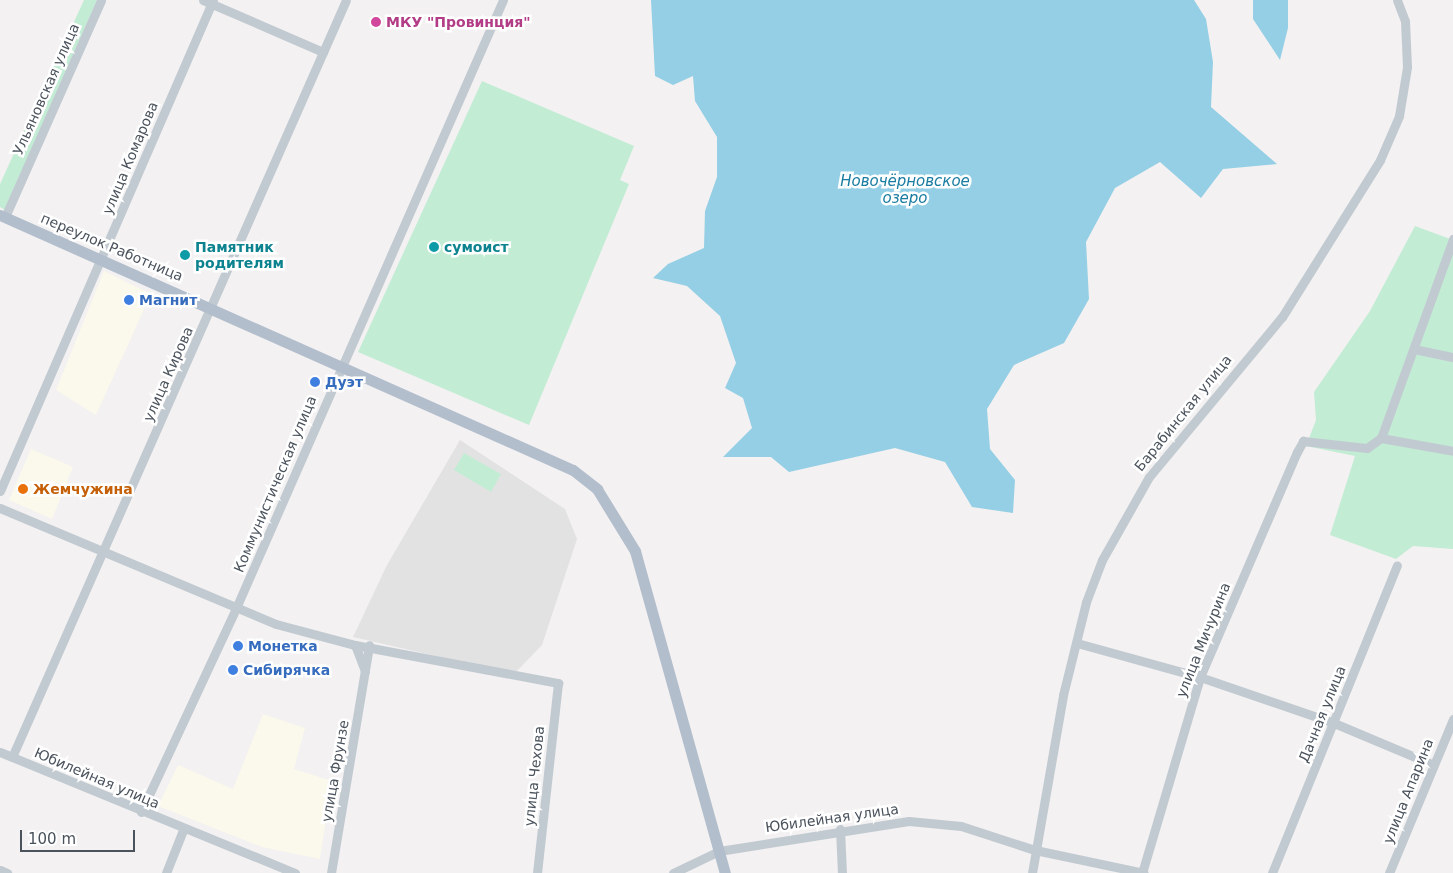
<!DOCTYPE html>
<meta charset="utf-8">
<style>
body{margin:0}
#map{position:relative;width:1453px;height:873px;overflow:hidden;background:#f3f1f1;font-family:"DejaVu Sans",sans-serif}
div>[style]{position:absolute}
.commercial>*{inset:0;background:#fbf8ec}
.education>*{inset:0;background:#e3e2e2}
.green>*{inset:0;background:#c3ecd5}
.water>*{inset:0;background:#94cfe5}
.minor>*{height:9px;margin:-4.5px;padding:0 4.5px;transform-origin:4.5px;border-radius:4.5px;background:#c2cad1}
.major>*{height:11px;margin:-5.5px;padding:0 5.5px;transform-origin:5.5px;border-radius:5.5px;background:#b3becd}
.dots>*{width:14px;height:14px;translate:-50% -50%;box-sizing:border-box;border:2px solid #fff;border-radius:50%}
span{translate:-50% -50%;white-space:nowrap;text-align:center;line-height:1.15;-webkit-text-stroke:5px #fff;paint-order:stroke}
.hotel-label{font-size:14px;color:#b23c85;font-weight:700}
.left{translate:0 -50%;text-align:left}
.street-label{font-size:14px;color:#4a525c}
.culture-label{font-size:14px;color:#0d838f;font-weight:700}
.shop-label{font-size:14px;color:#366cbe;font-weight:700}
.food-label{font-size:14px;color:#c56008;font-weight:700}
.water-label{font-size:15px;color:#197ca1;font-style:italic}
.scale{position:absolute;left:20px;top:830px;width:115px;height:22px;box-sizing:border-box;border:2px solid #4a525c;border-top:0;padding-left:6px;font-size:15px;line-height:18px;white-space:nowrap;color:#4a525c;-webkit-text-stroke:4px #fff;paint-order:stroke}
</style>
<div id="map">
<div class="commercial">
<i style="clip-path:polygon(104px 271px,151px 294px,96px 415px,56px 390px)"></i>
<i style="clip-path:polygon(31px 449px,73px 467px,52px 519px,9px 500px)"></i>
<i style="clip-path:polygon(263px 714px,305px 728px,294px 769px,332px 781px,320px 859px,262px 847px,158px 806px,178px 765px,233px 789px)"></i>
</div>
<div class="education">
<i style="clip-path:polygon(460px 440px,565px 509px,577px 539px,542px 645px,514px 674px,353px 637px,387px 565px)"></i>
</div>
<div class="green">
<i style="clip-path:polygon(84px 0,97px 0,5px 210px,0 207px,0 184px)"></i>
<i style="clip-path:polygon(482px 81px,634px 146px,620px 180px,629px 184px,529px 425px,358px 352px)"></i>
<i style="clip-path:polygon(1415px 226px,1453px 240px,1453px 549px,1413px 546px,1396px 559px,1330px 535px,1355px 456px,1306px 446px,1316px 420px,1314px 392px,1370px 311px)"></i>
<i style="clip-path:polygon(464px 453px,501px 474px,491px 492px,454px 470px)"></i>
</div>
<div class="water">
<i style="clip-path:polygon(651px 0,1194px 0,1206px 19px,1213px 62px,1211px 107px,1277px 164px,1223px 169px,1201px 198px,1160px 162px,1115px 188px,1086px 242px,1089px 299px,1064px 343px,1014px 365px,987px 409px,990px 449px,1015px 480px,1013px 513px,972px 507px,945px 462px,895px 448px,789px 472px,771px 457px,723px 457px,752px 428px,743px 398px,725px 388px,736px 363px,720px 316px,687px 286px,653px 278px,668px 264px,704px 248px,705px 211px,717px 177px,717px 137px,695px 101px,693px 76px,673px 85px,655px 76px)"></i>
<i style="clip-path:polygon(1253px 0,1288px 0,1288px 28px,1280px 60px,1253px 19px)"></i>
</div>
<div class="minor">
<i style="left:203px;top:0;width:131px;rotate:23.4deg"></i>
<i style="left:5px;top:217px;width:237px;rotate:-66.1deg"></i>
<i style="left:1414px;top:349px;width:40px;rotate:12deg"></i>
<i style="left:1381px;top:438px;width:73px;rotate:10.2deg"></i>
<i style="left:0;top:491px;width:535px;rotate:-66.55deg"></i>
<i style="left:0;top:508px;width:299px;rotate:22.8deg"></i>
<i style="left:276px;top:624px;width:82px;rotate:14.9deg"></i>
<i style="left:355px;top:645px;width:207px;rotate:10.6deg"></i>
<i style="left:558px;top:683px;width:191px;rotate:96.3deg"></i>
<i style="left:1077px;top:643px;width:128px;rotate:15.5deg"></i>
<i style="left:1200px;top:677px;width:142px;rotate:18.9deg"></i>
<i style="left:1334px;top:723px;width:108px;rotate:22.8deg"></i>
<i style="left:355px;top:645px;width:28px;rotate:69deg"></i>
<i style="left:0;top:752px;width:319px;rotate:22.3deg"></i>
<i style="left:12px;top:757px;width:827px;rotate:-66.19deg"></i>
<i style="left:141px;top:812px;width:225px;rotate:-65deg"></i>
<i style="left:236px;top:608px;width:664px;rotate:-66.29deg"></i>
<i style="left:840px;top:829px;width:44px;rotate:87.4deg"></i>
<i style="left:0;top:870px;width:8px;rotate:23deg"></i>
<i style="left:166px;top:873px;width:46px;rotate:-68.4deg"></i>
<i style="left:331px;top:873px;width:231px;rotate:-80.5deg"></i>
<i style="left:673px;top:873px;width:51px;rotate:-25.6deg"></i>
<i style="left:719px;top:851px;width:192px;rotate:-9deg"></i>
<i style="left:909px;top:821px;width:52px;rotate:5.5deg"></i>
<i style="left:961px;top:826px;width:78px;rotate:18deg"></i>
<i style="left:1035px;top:850px;width:111px;rotate:11.9deg"></i>
<i style="left:1032px;top:873px;width:181px;rotate:-80.1deg"></i>
<i style="left:1063px;top:695px;width:96px;rotate:-76.1deg"></i>
<i style="left:1086px;top:602px;width:45px;rotate:-69.1deg"></i>
<i style="left:1102px;top:560px;width:95px;rotate:-60.5deg"></i>
<i style="left:1149px;top:477px;width:208px;rotate:-50.3deg"></i>
<i style="left:1282px;top:317px;width:185px;rotate:-58deg"></i>
<i style="left:1380px;top:160px;width:48px;rotate:-66.6deg"></i>
<i style="left:1399px;top:116px;width:50px;rotate:-80.7deg"></i>
<i style="left:1407px;top:67px;width:46px;rotate:-92.5deg"></i>
<i style="left:1405px;top:21px;width:22px;rotate:-111deg"></i>
<i style="left:1142px;top:873px;width:204px;rotate:-73.5deg"></i>
<i style="left:1200px;top:677px;width:245px;rotate:-66.7deg"></i>
<i style="left:1297px;top:452px;width:13px;rotate:-61deg"></i>
<i style="left:1303px;top:441px;width:64px;rotate:6.2deg"></i>
<i style="left:1367px;top:448px;width:17px;rotate:-36deg"></i>
<i style="left:1381px;top:438px;width:212px;rotate:-70.1deg"></i>
<i style="left:1272px;top:873px;width:332px;rotate:-67.9deg"></i>
<i style="left:1389px;top:873px;width:167px;rotate:-67.4deg"></i>
</div>
<div class="major">
<i style="left:0;top:215px;width:627px;rotate:23.99deg"></i>
<i style="left:573px;top:470px;width:31px;rotate:38deg"></i>
<i style="left:597px;top:489px;width:73px;rotate:58.5deg"></i>
<i style="left:635px;top:551px;width:334px;rotate:74.4deg"></i>
</div>
<div class="dots">
<i style="left:376px;top:22px;background:#d1479c"></i>
<i style="left:434px;top:247px;background:#0f9aa8"></i>
<i style="left:185px;top:255px;background:#0f9aa8"></i>
<i style="left:129px;top:300px;background:#3f7fe0"></i>
<i style="left:315px;top:382px;background:#3f7fe0"></i>
<i style="left:23px;top:489px;background:#e8710a"></i>
<i style="left:238px;top:646px;background:#3f7fe0"></i>
<i style="left:233px;top:670px;background:#3f7fe0"></i>
</div>
<div class="hotel-label">
<span class="left" style="left:386px;top:22px">МКУ "Провинция"</span>
</div>
<div class="street-label">
<span style="left:46px;top:89px;rotate:-66deg">Ульяновская улица</span>
<span style="left:130px;top:158px;rotate:-67deg">улица Комарова</span>
<span style="left:112px;top:247px;rotate:23deg">переулок Работница</span>
<span style="left:168px;top:374px;rotate:-66deg">улица Кирова</span>
<span style="left:1183px;top:413px;rotate:-51deg">Барабинская улица</span>
<span style="left:275px;top:484px;rotate:-67deg">Коммунистическая улица</span>
<span style="left:1203px;top:640px;rotate:-68deg">улица Мичурина</span>
<span style="left:1322px;top:714px;rotate:-68deg">Дачная улица</span>
<span style="left:335px;top:771px;rotate:-80deg">улица Фрунзе</span>
<span style="left:534px;top:776px;rotate:-84deg">улица Чехова</span>
<span style="left:97px;top:778px;rotate:23deg">Юбилейная улица</span>
<span style="left:1408px;top:791px;rotate:-68deg">улица Апарина</span>
<span style="left:832px;top:818px;rotate:-8deg">Юбилейная улица</span>
</div>
<div class="culture-label">
<span class="left" style="left:195px;top:255px">Памятник<br>родителям</span>
<span class="left" style="left:444px;top:247px">сумоист</span>
</div>
<div class="shop-label">
<span class="left" style="left:139px;top:300px">Магнит</span>
<span class="left" style="left:325px;top:382px">Дуэт</span>
<span class="left" style="left:248px;top:646px">Монетка</span>
<span class="left" style="left:243px;top:670px">Сибирячка</span>
</div>
<div class="food-label">
<span class="left" style="left:33px;top:489px">Жемчужина</span>
</div>
<div class="water-label">
<span style="left:905px;top:190px">Новочёрновское<br>озеро</span>
</div>
<div class="scale">100 m</div>
</div>
